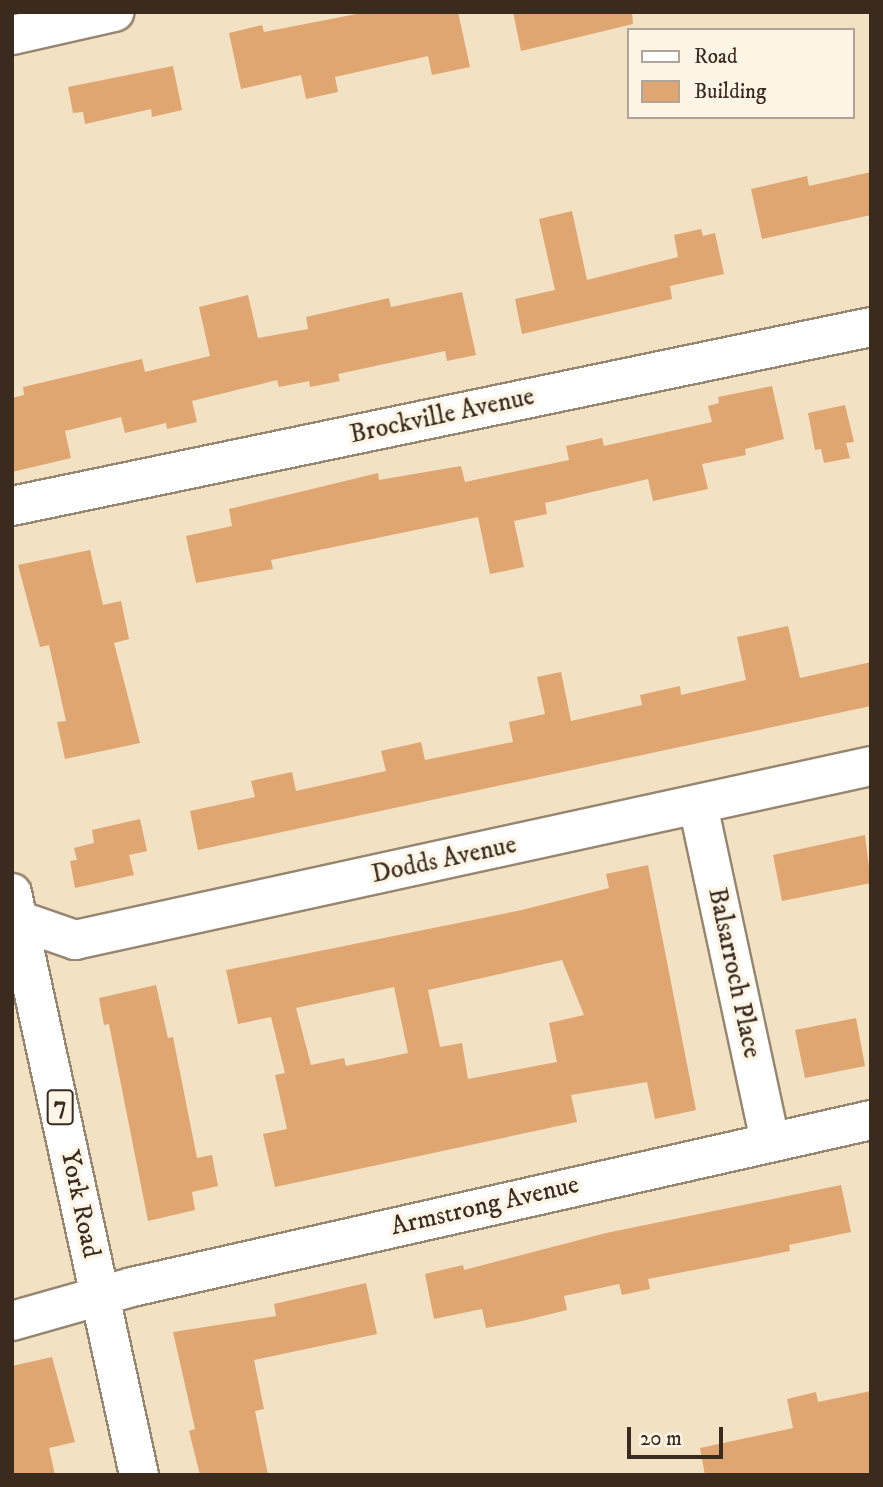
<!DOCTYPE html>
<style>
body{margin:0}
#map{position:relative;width:883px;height:1487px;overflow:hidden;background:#f3e1c3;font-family:"IM FELL DW Pica",serif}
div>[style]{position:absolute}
.building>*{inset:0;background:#e0a671}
.roads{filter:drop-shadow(2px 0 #978670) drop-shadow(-2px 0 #978670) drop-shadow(0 2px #978670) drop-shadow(0 -2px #978670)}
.minor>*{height:38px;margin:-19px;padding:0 19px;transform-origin:19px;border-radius:19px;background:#fff}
.major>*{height:38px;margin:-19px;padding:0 19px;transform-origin:19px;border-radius:19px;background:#fff}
span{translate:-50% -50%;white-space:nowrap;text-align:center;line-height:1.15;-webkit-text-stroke:7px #fcf5e5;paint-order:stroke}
.shield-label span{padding:2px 5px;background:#fcf5e5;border:2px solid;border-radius:5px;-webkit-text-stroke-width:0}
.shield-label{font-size:24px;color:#3b2a1e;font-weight:700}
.street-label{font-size:26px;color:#3b2a1e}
.frame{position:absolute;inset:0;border:14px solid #3b2a1e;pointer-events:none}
.legend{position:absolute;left:627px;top:28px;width:228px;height:91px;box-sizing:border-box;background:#fcf5e5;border:2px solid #afa495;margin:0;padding:9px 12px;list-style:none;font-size:21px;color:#3b2a1e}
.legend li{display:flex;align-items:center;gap:14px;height:35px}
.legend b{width:35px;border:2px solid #afa495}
.scale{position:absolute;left:627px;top:1427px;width:96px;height:32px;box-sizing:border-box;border:4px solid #3b2a1e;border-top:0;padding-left:9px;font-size:21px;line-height:24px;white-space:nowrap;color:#3b2a1e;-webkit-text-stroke:5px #fcf5e5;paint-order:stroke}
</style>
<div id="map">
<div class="building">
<i style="clip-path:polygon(367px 12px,458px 12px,470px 67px,432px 75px,428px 56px,335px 77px,338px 92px,306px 99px,301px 75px,241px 89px,229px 33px,262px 25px,264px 32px)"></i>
<i style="clip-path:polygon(513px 12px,632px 12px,633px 24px,521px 51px)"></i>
<i style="clip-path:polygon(173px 66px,182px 110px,152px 117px,151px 109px,85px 124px,83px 112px,73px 113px,68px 87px)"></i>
<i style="clip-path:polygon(871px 172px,871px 215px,762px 239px,751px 189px,807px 176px,809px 186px)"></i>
<i style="clip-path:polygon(572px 211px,587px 280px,678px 257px,674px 235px,701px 229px,703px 236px,715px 233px,724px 274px,670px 286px,672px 299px,522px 334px,515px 299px,555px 290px,539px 219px)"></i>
<i style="clip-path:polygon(462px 292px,476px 355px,447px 361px,445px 351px,338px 374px,340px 381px,310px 387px,309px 381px,279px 387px,277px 380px,192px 401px,197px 422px,167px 429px,166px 423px,125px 433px,121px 417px,65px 431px,71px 458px,12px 472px,12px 398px,24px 395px,23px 387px,142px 359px,145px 372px,210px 356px,199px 307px,248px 295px,258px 338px,308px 329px,306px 317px,389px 298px,391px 307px)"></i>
<i style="clip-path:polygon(772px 386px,784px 439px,745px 449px,746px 455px,702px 464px,708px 489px,653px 501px,648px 479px,545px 503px,547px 514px,514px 521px,524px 567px,490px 574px,478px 517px,271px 560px,273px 569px,196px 583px,186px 536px,232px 526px,229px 509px,378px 473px,379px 480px,461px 466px,465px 482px,569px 460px,566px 446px,602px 438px,604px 446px,712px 422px,708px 406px,719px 403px,718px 397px)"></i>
<i style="clip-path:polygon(845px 405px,854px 442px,846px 443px,850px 458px,824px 463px,821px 449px,815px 450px,808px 413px)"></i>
<i style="clip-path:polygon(90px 550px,103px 605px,121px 601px,129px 639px,114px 643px,140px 743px,65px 759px,57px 722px,66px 721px,49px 645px,40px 647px,18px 565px)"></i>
<i style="clip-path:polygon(788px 626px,800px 678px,871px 662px,871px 706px,198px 850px,190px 811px,255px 797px,251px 781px,292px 772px,296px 791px,386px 771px,381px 751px,421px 742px,425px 760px,513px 742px,509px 722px,545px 714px,537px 677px,561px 672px,571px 721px,642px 705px,640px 695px,680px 686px,681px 695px,746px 680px,737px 637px)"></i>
<i style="clip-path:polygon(140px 819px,147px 851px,129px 855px,134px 875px,75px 888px,70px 861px,77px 860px,74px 848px,94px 843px,92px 830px)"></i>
<i style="clip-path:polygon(865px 835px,871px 883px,782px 901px,773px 855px)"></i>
<i style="clip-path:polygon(evenodd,648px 865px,696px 1110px,655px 1119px,647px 1082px,571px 1095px,577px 1122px,275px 1187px,263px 1134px,287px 1129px,275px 1075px,285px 1073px,271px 1017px,238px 1024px,226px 970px,522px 910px,609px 888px,606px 874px,648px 865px,562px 960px,584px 1015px,549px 1023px,557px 1062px,468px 1079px,462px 1043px,440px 1047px,428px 990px,562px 960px,648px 865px,394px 987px,408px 1053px,346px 1066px,344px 1058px,311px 1065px,296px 1008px,394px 987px)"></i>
<i style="clip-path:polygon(156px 985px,168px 1038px,173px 1037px,197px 1158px,212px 1155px,218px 1186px,192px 1192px,195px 1210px,148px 1221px,109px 1024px,104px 1025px,99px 998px)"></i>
<i style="clip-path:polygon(856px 1018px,865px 1066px,805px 1078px,795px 1030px)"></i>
<i style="clip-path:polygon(841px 1185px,851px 1232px,789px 1245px,790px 1251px,648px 1279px,650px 1289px,622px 1295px,619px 1284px,564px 1296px,567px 1310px,522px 1321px,486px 1328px,482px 1309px,434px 1319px,425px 1274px,463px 1265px,464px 1270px,606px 1233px)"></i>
<i style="clip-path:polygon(366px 1283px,377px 1334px,254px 1360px,264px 1409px,255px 1411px,268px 1475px,200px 1475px,189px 1431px,195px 1429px,173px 1332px,276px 1316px,274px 1304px)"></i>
<i style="clip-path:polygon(52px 1357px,75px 1442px,49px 1448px,55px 1475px,12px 1475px,12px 1366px)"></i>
<i style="clip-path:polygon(871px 1391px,871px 1475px,705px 1475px,700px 1448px,793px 1428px,787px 1399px,816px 1392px,818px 1402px)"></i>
</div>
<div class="roads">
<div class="minor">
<i style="left:12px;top:35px;width:105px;rotate:-12.7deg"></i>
<i style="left:12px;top:506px;width:877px;rotate:-11.77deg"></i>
<i style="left:698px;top:805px;width:344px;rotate:77.9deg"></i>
<i style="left:12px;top:918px;width:67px;rotate:19.2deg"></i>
<i style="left:75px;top:940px;width:815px;rotate:-12.33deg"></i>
<i style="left:12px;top:1321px;width:125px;rotate:-15.8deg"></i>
<i style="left:132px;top:1287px;width:758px;rotate:-12.73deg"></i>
</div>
<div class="major">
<i style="left:12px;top:893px;width:596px;rotate:77.69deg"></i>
</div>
</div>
<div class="shield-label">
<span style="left:60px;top:1107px">7</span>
</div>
<div class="street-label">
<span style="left:442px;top:416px;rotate:-12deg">Brockville Avenue</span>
<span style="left:444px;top:860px;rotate:-12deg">Dodds Avenue</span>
<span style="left:734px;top:973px;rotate:78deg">Balsarroch Place</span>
<span style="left:80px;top:1204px;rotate:78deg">York Road</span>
<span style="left:485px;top:1206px;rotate:-13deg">Armstrong Avenue</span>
</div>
<div class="frame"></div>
<ul class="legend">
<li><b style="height:9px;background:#fff"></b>Road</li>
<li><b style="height:19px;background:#e0a671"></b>Building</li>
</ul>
<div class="scale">20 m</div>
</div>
